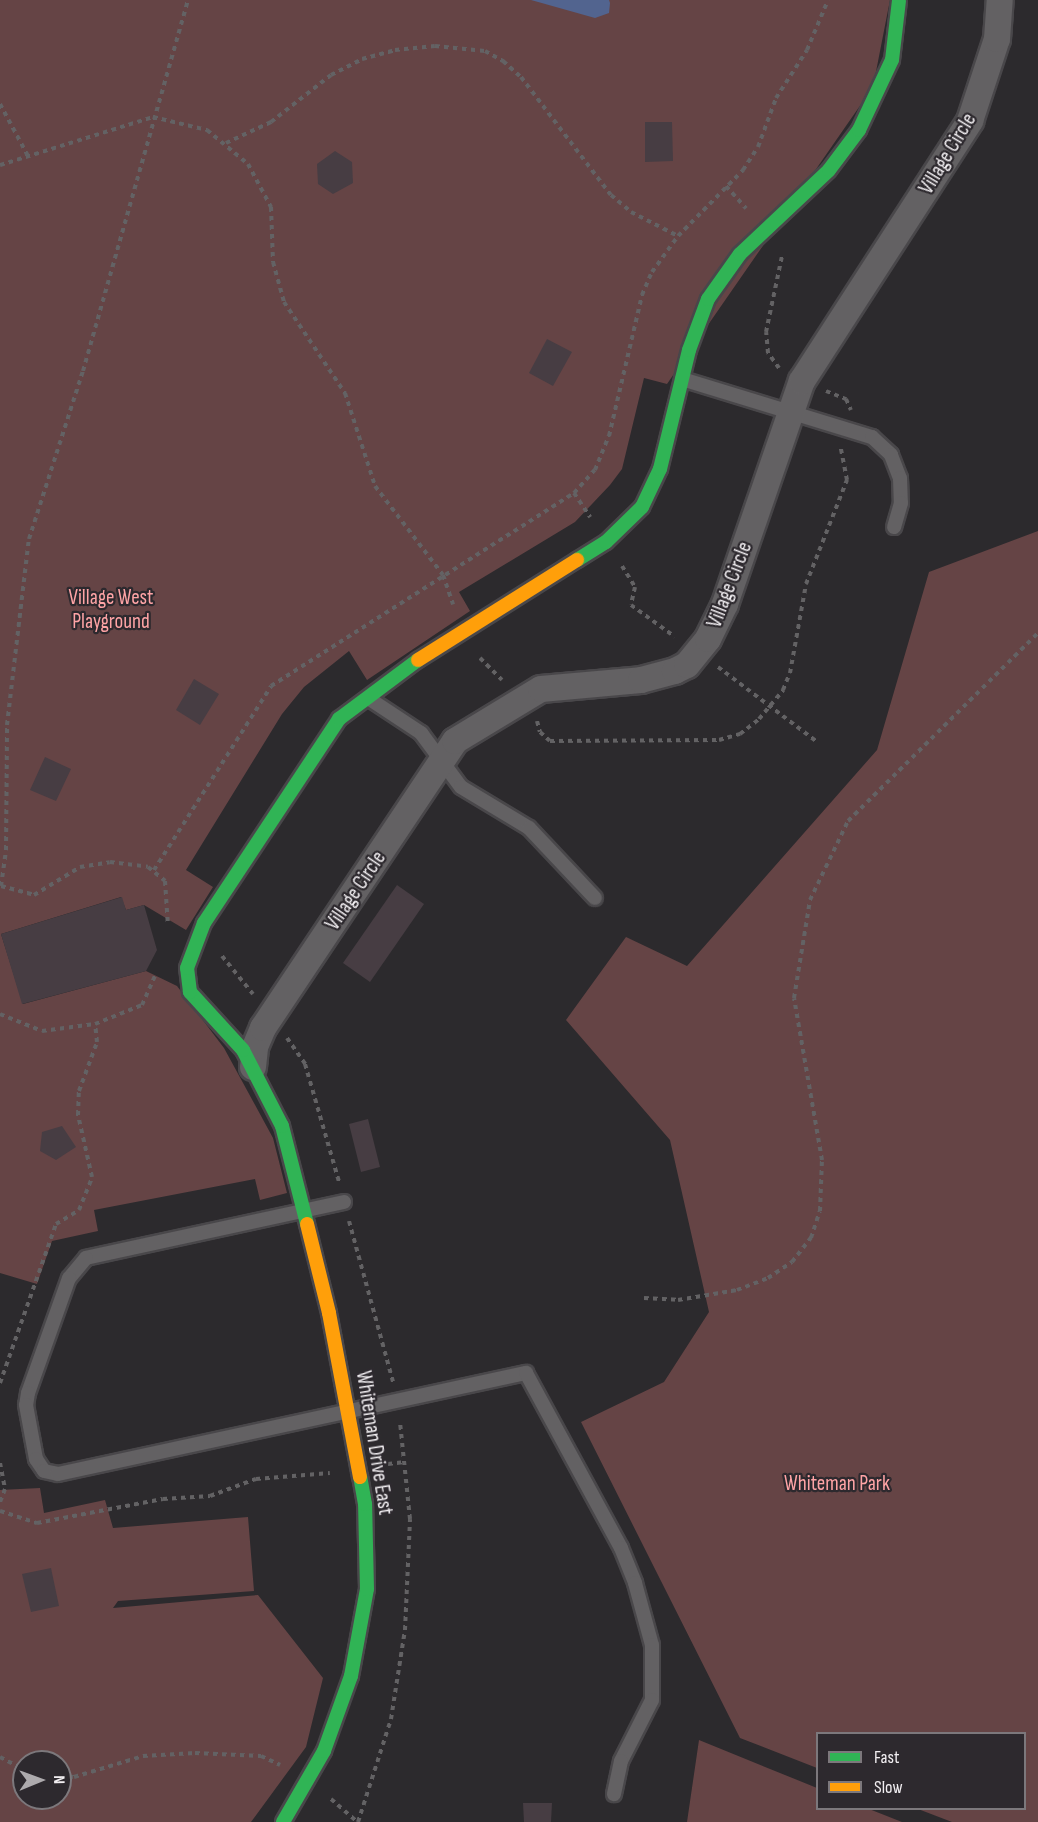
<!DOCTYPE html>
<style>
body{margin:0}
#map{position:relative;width:1038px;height:1822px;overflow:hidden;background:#2c2a2d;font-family:"Sofia Sans Condensed",sans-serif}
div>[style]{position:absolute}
.green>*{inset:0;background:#654445}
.water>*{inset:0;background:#52648f}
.building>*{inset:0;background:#473d43}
.path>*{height:4px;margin-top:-2px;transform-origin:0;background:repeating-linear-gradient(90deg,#636264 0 4.5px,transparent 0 9px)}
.roads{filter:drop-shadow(2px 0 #49474a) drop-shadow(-2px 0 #49474a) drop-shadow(0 2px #49474a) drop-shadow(0 -2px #49474a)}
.lane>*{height:14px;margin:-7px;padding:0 7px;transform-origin:7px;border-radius:7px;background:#636163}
.street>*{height:26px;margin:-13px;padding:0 13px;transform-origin:13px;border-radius:13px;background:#636163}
.fast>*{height:14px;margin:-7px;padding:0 7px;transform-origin:7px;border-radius:7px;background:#30b455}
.slow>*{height:14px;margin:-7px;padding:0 7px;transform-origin:7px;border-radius:7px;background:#ff9f0a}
span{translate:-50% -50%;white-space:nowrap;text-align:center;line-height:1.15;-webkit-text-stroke:4.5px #2d292e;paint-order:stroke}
.street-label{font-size:21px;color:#f2eff2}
.park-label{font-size:21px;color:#ffa4a6}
.legend{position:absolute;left:816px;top:1732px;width:210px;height:78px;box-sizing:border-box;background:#2d292e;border:2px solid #7c787c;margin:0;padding:8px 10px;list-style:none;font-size:18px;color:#f2eff2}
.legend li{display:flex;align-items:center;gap:12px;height:30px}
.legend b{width:30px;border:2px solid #7c787c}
.north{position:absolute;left:12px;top:1750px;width:60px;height:60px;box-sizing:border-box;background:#2d292e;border:2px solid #7c787c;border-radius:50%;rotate:89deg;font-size:16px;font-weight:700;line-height:24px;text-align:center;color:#f2eff2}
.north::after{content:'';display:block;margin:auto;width:21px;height:27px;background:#adaaad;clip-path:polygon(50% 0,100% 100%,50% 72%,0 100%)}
</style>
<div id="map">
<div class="green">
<i style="clip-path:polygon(0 0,890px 0,873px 87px,667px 384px,644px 378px,622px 469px,610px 485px,575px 522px,459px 592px,470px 611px,367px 680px,349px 651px,304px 687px,282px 714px,186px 870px,213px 887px,186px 930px,144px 905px,126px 910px,121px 897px,1px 934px,23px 1004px,146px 971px,177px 986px,224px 1048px,273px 1138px,287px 1193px,260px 1200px,255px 1179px,94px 1210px,98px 1231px,52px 1241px,37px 1284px,0 1273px)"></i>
<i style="clip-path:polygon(1038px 531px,1038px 1822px,952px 1822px,918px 1809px,1024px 1808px,1024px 1734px,818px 1734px,817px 1768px,740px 1738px,581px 1422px,664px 1382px,709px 1312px,670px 1140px,566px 1020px,626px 937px,687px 966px,877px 750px,929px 572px)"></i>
<i style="clip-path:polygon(evenodd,40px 1488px,44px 1513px,105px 1500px,113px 1528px,248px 1517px,254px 1591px,118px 1601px,113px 1608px,258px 1595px,323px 1678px,306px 1747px,251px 1822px,0 1822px,0 1490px,40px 1488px,24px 1762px,60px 1762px,60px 1798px,24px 1798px,24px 1762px)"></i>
<i style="clip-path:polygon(699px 1740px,817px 1788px,818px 1808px,869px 1809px,902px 1822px,687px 1822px)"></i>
</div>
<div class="water">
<i style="clip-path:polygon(531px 0,609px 0,610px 3px,609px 13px,595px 18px)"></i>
</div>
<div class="building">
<i style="clip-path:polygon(645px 122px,672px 122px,673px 161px,645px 162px)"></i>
<i style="clip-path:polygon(335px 151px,352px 162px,353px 183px,333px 194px,318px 184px,317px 164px)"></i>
<i style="clip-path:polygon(547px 339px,572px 352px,553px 386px,529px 373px)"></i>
<i style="clip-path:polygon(194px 679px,219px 694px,200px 725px,176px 710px)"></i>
<i style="clip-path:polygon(45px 757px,71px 769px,56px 801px,30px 790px)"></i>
<i style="clip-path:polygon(397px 885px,424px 904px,370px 982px,343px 963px)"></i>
<i style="clip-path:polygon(122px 897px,126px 910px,144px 905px,157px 950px,146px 971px,22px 1004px,1px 934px)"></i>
<i style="clip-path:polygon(368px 1119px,380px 1167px,361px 1172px,349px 1124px)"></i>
<i style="clip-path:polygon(62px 1126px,76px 1147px,56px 1160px,40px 1151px,42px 1132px)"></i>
<i style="clip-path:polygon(51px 1568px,59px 1606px,31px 1612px,22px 1574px)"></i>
<i style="clip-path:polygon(523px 1803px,552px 1803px,551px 1822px,524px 1822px)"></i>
</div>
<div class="path">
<i style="left:0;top:104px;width:59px;rotate:61.7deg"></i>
<i style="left:226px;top:143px;width:50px;rotate:-25deg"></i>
<i style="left:271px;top:122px;width:76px;rotate:-38.1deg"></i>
<i style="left:331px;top:75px;width:35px;rotate:-27deg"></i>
<i style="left:362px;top:59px;width:34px;rotate:-15deg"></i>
<i style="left:395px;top:50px;width:40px;rotate:-5.7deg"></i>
<i style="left:435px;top:46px;width:50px;rotate:5.7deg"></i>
<i style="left:485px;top:51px;width:21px;rotate:29deg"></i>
<i style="left:503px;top:61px;width:24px;rotate:42deg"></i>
<i style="left:521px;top:77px;width:148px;rotate:52.7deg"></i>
<i style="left:611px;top:195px;width:26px;rotate:40deg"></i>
<i style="left:631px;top:212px;width:53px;rotate:27.1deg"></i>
<i style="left:678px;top:236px;width:93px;rotate:-45.4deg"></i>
<i style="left:743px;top:170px;width:27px;rotate:-57deg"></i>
<i style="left:758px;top:147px;width:52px;rotate:-69.8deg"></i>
<i style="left:776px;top:98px;width:57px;rotate:-57.1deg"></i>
<i style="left:807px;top:50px;width:54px;rotate:-67.2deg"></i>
<i style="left:0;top:165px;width:160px;rotate:-17.4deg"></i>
<i style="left:153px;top:117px;width:56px;rotate:13.5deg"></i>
<i style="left:207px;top:130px;width:53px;rotate:39.7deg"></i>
<i style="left:248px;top:164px;width:49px;rotate:61.9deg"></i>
<i style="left:271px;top:207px;width:55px;rotate:87.9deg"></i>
<i style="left:273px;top:262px;width:41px;rotate:74.6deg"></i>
<i style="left:284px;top:302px;width:110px;rotate:56.2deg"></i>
<i style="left:345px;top:393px;width:98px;rotate:72.1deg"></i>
<i style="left:375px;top:486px;width:112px;rotate:52.6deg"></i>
<i style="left:443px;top:575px;width:31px;rotate:71deg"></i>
<i style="left:726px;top:186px;width:30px;rotate:48deg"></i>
<i style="left:779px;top:368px;width:19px;rotate:-126deg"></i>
<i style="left:768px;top:353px;width:21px;rotate:-95deg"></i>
<i style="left:766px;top:332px;width:78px;rotate:-78.1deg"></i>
<i style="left:826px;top:391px;width:22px;rotate:22deg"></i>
<i style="left:846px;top:399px;width:12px;rotate:66deg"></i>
<i style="left:574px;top:493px;width:29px;rotate:56deg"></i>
<i style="left:622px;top:566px;width:25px;rotate:58deg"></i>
<i style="left:635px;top:587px;width:18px;rotate:103deg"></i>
<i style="left:631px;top:605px;width:54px;rotate:36deg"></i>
<i style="left:480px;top:658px;width:31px;rotate:45deg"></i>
<i style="left:718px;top:667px;width:123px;rotate:37.1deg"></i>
<i style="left:537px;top:721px;width:11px;rotate:75deg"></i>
<i style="left:540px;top:732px;width:13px;rotate:42deg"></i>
<i style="left:550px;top:741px;width:169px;rotate:-0.3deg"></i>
<i style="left:719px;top:740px;width:22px;rotate:-16deg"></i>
<i style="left:740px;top:734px;width:24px;rotate:-38deg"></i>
<i style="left:759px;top:719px;width:38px;rotate:-50deg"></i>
<i style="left:783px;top:690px;width:18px;rotate:-68deg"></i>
<i style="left:790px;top:673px;width:90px;rotate:-79.8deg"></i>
<i style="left:806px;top:584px;width:112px;rotate:-68.5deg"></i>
<i style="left:847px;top:480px;width:32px;rotate:-101deg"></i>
<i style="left:154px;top:870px;width:218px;rotate:-57.5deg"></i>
<i style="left:271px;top:686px;width:359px;rotate:-32.5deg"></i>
<i style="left:574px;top:493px;width:31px;rotate:-48deg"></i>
<i style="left:595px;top:470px;width:37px;rotate:-68deg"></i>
<i style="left:609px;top:436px;width:145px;rotate:-76.8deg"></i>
<i style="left:642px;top:295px;width:25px;rotate:-67deg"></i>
<i style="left:652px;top:272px;width:44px;rotate:-54.2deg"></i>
<i style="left:1px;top:886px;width:36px;rotate:-82deg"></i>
<i style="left:6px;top:850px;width:125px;rotate:-89.5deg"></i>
<i style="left:7px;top:725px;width:187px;rotate:-83.3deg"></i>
<i style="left:29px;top:539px;width:176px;rotate:-72.2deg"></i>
<i style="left:83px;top:371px;width:386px;rotate:-74.2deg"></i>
<i style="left:1px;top:886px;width:34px;rotate:15deg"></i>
<i style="left:34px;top:895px;width:54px;rotate:-31.3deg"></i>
<i style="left:80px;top:867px;width:30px;rotate:-9deg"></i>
<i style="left:110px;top:862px;width:38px;rotate:7deg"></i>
<i style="left:148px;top:867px;width:22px;rotate:39deg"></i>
<i style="left:165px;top:881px;width:45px;rotate:86.2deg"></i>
<i style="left:222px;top:956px;width:49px;rotate:50.8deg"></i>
<i style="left:0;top:1014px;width:45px;rotate:22deg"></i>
<i style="left:42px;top:1031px;width:53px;rotate:-7.5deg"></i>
<i style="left:95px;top:1024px;width:51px;rotate:-22deg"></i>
<i style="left:142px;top:1005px;width:34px;rotate:-66deg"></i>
<i style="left:287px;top:1038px;width:32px;rotate:55deg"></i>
<i style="left:305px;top:1064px;width:123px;rotate:73.9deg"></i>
<i style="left:349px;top:1221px;width:167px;rotate:74.7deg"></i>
<i style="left:644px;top:1298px;width:34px;rotate:3deg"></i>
<i style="left:678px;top:1300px;width:60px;rotate:-9.6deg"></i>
<i style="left:737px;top:1290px;width:33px;rotate:-21deg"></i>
<i style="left:768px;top:1278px;width:29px;rotate:-34deg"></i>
<i style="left:792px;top:1262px;width:31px;rotate:-52deg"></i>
<i style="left:811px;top:1238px;width:28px;rotate:-72deg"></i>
<i style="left:820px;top:1211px;width:51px;rotate:-87.8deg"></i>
<i style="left:822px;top:1160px;width:164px;rotate:-99.8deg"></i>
<i style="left:794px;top:998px;width:99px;rotate:-80.7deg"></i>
<i style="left:810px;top:900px;width:88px;rotate:-64.3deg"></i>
<i style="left:848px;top:821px;width:267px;rotate:-44.7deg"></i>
<i style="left:0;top:1383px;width:169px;rotate:-70.6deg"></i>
<i style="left:56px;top:1224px;width:27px;rotate:-31deg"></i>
<i style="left:79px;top:1210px;width:35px;rotate:-68deg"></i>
<i style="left:92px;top:1177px;width:64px;rotate:-102.7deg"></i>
<i style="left:78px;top:1115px;width:24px;rotate:-88deg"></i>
<i style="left:79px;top:1091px;width:52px;rotate:-69.8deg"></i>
<i style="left:97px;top:1042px;width:18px;rotate:-96deg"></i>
<i style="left:0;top:1463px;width:26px;rotate:79deg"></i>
<i style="left:5px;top:1489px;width:14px;rotate:111deg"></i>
<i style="left:388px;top:1464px;width:17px;rotate:-7deg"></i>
<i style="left:0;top:1511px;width:39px;rotate:18deg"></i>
<i style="left:37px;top:1523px;width:128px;rotate:-10.8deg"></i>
<i style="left:163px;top:1499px;width:47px;rotate:-3.7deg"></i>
<i style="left:210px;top:1496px;width:49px;rotate:-20.3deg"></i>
<i style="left:256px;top:1479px;width:74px;rotate:-4.6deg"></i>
<i style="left:0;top:1757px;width:27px;rotate:28deg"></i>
<i style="left:60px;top:1776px;width:14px;rotate:4deg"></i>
<i style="left:74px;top:1777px;width:72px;rotate:-16.9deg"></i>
<i style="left:143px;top:1756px;width:52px;rotate:-3.3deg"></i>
<i style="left:195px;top:1753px;width:66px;rotate:2.6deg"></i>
<i style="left:261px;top:1756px;width:21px;rotate:25deg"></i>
<i style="left:331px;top:1799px;width:35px;rotate:41deg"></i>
<i style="left:358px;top:1822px;width:108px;rotate:-72.2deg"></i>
<i style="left:391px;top:1719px;width:90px;rotate:-81.1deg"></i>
<i style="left:405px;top:1630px;width:111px;rotate:-87.4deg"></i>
<i style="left:410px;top:1519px;width:98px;rotate:-95.9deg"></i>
</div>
<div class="roads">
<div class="lane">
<i style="left:682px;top:379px;width:199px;rotate:17deg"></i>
<i style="left:872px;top:437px;width:26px;rotate:43deg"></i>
<i style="left:891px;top:455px;width:25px;rotate:69deg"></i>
<i style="left:900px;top:478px;width:25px;rotate:88deg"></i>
<i style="left:901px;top:503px;width:25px;rotate:106deg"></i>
<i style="left:368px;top:698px;width:64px;rotate:33.4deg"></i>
<i style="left:421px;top:733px;width:67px;rotate:53.5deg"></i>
<i style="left:461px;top:787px;width:79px;rotate:31.1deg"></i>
<i style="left:529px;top:828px;width:96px;rotate:46.7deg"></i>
<i style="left:344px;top:1202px;width:264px;rotate:167.8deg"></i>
<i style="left:86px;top:1258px;width:26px;rotate:130deg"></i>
<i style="left:69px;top:1278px;width:122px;rotate:109.6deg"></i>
<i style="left:28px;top:1393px;width:12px;rotate:99deg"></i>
<i style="left:26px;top:1405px;width:55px;rotate:79.5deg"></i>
<i style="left:36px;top:1459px;width:14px;rotate:56deg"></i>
<i style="left:44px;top:1471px;width:14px;rotate:12deg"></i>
<i style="left:58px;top:1474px;width:479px;rotate:-12.2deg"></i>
<i style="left:526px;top:1373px;width:199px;rotate:61.5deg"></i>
<i style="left:621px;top:1548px;width:38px;rotate:68deg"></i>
<i style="left:635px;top:1583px;width:64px;rotate:74.7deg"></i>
<i style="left:652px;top:1645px;width:55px;rotate:90deg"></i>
<i style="left:652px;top:1700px;width:68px;rotate:116.9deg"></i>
<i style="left:621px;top:1761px;width:34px;rotate:102deg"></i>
</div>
<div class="street">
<i style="left:253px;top:1067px;width:20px;rotate:-84deg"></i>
<i style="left:255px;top:1047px;width:21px;rotate:-67deg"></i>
<i style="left:263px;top:1028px;width:345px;rotate:-56.2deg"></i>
<i style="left:455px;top:741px;width:100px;rotate:-31.2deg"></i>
<i style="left:541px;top:689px;width:100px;rotate:-5.1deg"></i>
<i style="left:641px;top:680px;width:35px;rotate:-15deg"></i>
<i style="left:675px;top:671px;width:13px;rotate:-27deg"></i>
<i style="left:687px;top:665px;width:33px;rotate:-51deg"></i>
<i style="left:708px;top:639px;width:39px;rotate:-64deg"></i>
<i style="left:725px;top:604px;width:236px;rotate:-71deg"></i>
<i style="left:802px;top:381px;width:310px;rotate:-57.1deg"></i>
<i style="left:970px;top:121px;width:86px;rotate:-71.8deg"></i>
<i style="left:997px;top:39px;width:39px;rotate:-86deg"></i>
</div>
<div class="fast">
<i style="left:577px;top:560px;width:34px;rotate:-32deg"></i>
<i style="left:606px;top:542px;width:50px;rotate:-44.2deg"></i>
<i style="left:642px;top:507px;width:42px;rotate:-64.7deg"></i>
<i style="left:660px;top:469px;width:122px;rotate:-76.3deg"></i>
<i style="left:689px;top:350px;width:54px;rotate:-69.6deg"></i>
<i style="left:708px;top:299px;width:55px;rotate:-54.6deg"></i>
<i style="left:740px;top:254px;width:122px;rotate:-43.3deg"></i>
<i style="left:829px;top:170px;width:50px;rotate:-53.1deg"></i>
<i style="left:859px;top:130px;width:77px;rotate:-64.8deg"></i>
<i style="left:892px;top:60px;width:60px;rotate:-83.3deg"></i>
<i style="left:307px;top:1224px;width:101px;rotate:-104.3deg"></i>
<i style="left:282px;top:1126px;width:85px;rotate:-117.2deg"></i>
<i style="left:243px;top:1050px;width:79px;rotate:-132.4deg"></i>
<i style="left:190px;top:992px;width:24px;rotate:-97deg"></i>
<i style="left:187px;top:968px;width:48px;rotate:-69.3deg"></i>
<i style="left:204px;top:923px;width:245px;rotate:-56.5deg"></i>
<i style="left:339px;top:719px;width:99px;rotate:-36.8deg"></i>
<i style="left:283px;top:1822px;width:82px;rotate:-60deg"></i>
<i style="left:324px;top:1751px;width:80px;rotate:-70.2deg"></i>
<i style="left:351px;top:1676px;width:88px;rotate:-79.6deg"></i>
<i style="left:367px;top:1589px;width:85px;rotate:-91.3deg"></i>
<i style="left:365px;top:1504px;width:27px;rotate:-100deg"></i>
</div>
<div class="slow">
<i style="left:418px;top:660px;width:188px;rotate:-32.2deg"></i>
<i style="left:307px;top:1224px;width:92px;rotate:76.1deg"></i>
<i style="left:329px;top:1313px;width:167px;rotate:79.3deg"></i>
</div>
</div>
<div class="street-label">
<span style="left:948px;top:154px;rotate:-59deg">Village Circle</span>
<span style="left:730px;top:585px;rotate:-69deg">Village Circle</span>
<span style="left:356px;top:891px;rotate:-56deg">Village Circle</span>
<span style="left:374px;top:1443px;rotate:81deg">Whiteman Drive East</span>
</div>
<div class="park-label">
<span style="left:111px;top:610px">Village West<br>Playground</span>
<span style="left:837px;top:1484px">Whiteman Park</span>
</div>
<ul class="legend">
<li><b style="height:8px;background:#30b455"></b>Fast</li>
<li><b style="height:8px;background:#ff9f0a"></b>Slow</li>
</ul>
<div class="north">N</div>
</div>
